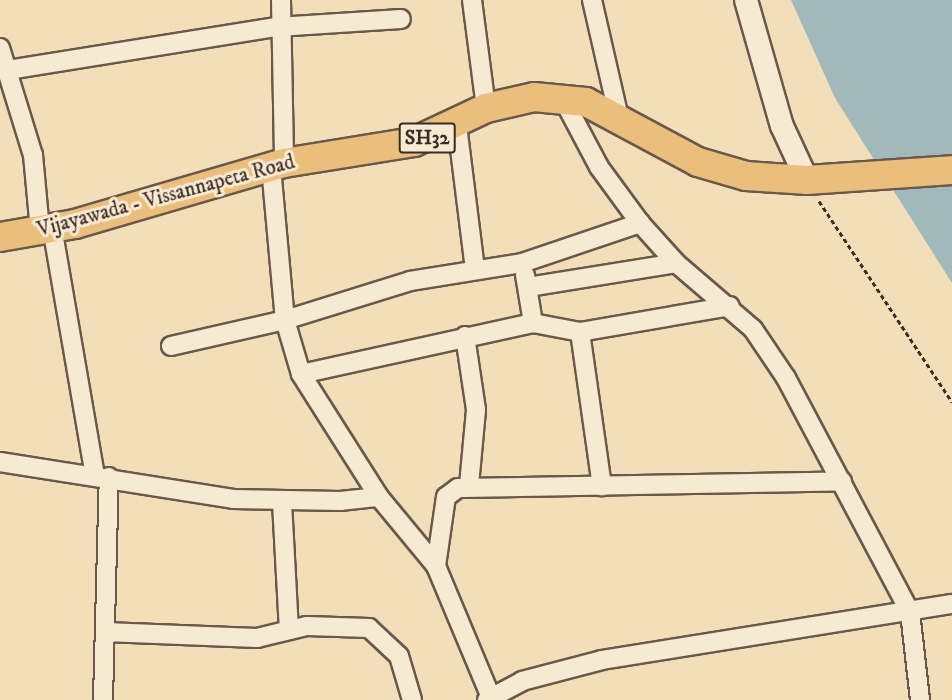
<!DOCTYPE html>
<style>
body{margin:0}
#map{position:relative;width:952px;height:700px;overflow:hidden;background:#f3deba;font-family:"IM FELL DW Pica",serif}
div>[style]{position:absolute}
.water>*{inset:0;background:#a1b9bb}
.path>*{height:3px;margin-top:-1.5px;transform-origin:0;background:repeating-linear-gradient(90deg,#3c2b24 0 4.5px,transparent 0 7.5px)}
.roads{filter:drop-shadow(2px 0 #6a584a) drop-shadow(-2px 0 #6a584a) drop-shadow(0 2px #6a584a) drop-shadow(0 -2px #6a584a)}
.minor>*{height:18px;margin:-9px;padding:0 9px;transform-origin:9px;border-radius:9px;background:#f7ead2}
.tertiary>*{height:22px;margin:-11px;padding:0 11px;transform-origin:11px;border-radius:11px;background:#f7ead2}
.primary>*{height:28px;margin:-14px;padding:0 14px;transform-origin:14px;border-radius:14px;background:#eabf7d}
span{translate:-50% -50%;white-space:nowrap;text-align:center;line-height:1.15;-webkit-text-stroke:6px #f7ead2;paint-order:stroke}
.shield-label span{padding:2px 4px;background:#f7ead2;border:2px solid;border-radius:4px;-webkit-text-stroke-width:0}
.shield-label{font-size:20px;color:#3c2b24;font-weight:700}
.street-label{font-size:21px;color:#3c2b24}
</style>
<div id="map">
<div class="water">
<i style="clip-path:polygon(791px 0,952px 0,952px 283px,835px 98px)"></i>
</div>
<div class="path">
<i style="left:819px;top:201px;width:241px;rotate:56.5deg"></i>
</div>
<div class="roads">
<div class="minor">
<i style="left:281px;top:0;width:163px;rotate:88.9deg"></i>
<i style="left:472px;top:0;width:109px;rotate:82.6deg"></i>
<i style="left:592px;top:0;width:121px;rotate:77.1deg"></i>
<i style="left:0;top:48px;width:112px;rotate:72.9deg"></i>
<i style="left:33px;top:155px;width:75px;rotate:84.7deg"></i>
<i style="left:8px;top:70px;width:272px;rotate:-9.1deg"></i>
<i style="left:277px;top:27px;width:124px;rotate:-3.7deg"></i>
<i style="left:562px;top:97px;width:79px;rotate:62.1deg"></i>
<i style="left:599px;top:167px;width:69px;rotate:53.8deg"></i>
<i style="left:640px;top:223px;width:54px;rotate:48deg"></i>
<i style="left:676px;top:263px;width:101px;rotate:40.6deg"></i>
<i style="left:753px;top:329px;width:59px;rotate:56deg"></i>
<i style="left:786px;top:378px;width:265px;rotate:62.1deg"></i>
<i style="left:910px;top:612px;width:89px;rotate:83.5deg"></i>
<i style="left:457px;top:125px;width:146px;rotate:82.9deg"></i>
<i style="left:271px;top:167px;width:154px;rotate:84.8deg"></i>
<i style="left:285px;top:320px;width:56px;rotate:73.5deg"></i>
<i style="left:301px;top:374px;width:146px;rotate:57.6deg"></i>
<i style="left:52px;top:227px;width:252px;rotate:80.2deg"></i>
<i style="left:525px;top:275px;width:49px;rotate:80.5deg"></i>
<i style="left:528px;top:287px;width:150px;rotate:-9.2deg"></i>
<i style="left:580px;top:332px;width:156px;rotate:81.9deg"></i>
<i style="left:465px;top:336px;width:75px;rotate:81.5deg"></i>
<i style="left:476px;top:410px;width:76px;rotate:95.3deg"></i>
<i style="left:171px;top:346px;width:117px;rotate:-12.8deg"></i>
<i style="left:285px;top:320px;width:131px;rotate:-17.3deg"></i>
<i style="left:410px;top:281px;width:113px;rotate:-9.1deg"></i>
<i style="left:522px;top:263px;width:125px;rotate:-18.7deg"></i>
<i style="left:301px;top:374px;width:238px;rotate:-12.4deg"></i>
<i style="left:533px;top:323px;width:48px;rotate:10.8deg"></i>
<i style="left:580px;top:332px;width:152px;rotate:-9.8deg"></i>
<i style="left:0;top:462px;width:236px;rotate:9deg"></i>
<i style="left:233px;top:499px;width:107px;rotate:1.1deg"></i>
<i style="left:340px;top:501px;width:39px;rotate:-6deg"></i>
<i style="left:379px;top:497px;width:89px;rotate:50.4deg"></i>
<i style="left:436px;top:566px;width:145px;rotate:67.3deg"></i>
<i style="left:282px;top:502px;width:128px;rotate:86.9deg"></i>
<i style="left:436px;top:566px;width:70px;rotate:-81.8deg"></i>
<i style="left:446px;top:497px;width:15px;rotate:-37deg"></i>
<i style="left:458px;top:488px;width:384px;rotate:-1deg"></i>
<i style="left:105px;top:632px;width:152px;rotate:2.3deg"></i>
<i style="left:257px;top:638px;width:51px;rotate:-13.5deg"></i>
<i style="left:307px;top:626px;width:62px;rotate:1.8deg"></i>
<i style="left:369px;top:628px;width:41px;rotate:43deg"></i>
<i style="left:399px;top:656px;width:46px;rotate:73.5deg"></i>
<i style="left:103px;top:700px;width:223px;rotate:-88.5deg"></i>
<i style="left:487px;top:700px;width:40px;rotate:-28deg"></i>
<i style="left:522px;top:681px;width:83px;rotate:-14.7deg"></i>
<i style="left:602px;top:660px;width:354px;rotate:-9.1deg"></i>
</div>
<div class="tertiary">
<i style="left:746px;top:0;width:131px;rotate:74.1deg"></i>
<i style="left:782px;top:126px;width:60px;rotate:65.2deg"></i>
</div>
<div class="primary">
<i style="left:0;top:237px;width:76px;rotate:-9.8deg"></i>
<i style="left:75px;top:224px;width:218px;rotate:-16.3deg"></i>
<i style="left:284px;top:163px;width:132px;rotate:-9.2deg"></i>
<i style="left:414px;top:142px;width:80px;rotate:-25.3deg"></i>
<i style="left:486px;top:108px;width:49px;rotate:-12.9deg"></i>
<i style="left:534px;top:97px;width:52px;rotate:5.5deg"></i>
<i style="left:586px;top:102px;width:127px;rotate:28.2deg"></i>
<i style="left:698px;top:162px;width:50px;rotate:16.3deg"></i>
<i style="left:746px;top:176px;width:61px;rotate:3.8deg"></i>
<i style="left:807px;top:180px;width:145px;rotate:-3.9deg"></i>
</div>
</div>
<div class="shield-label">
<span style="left:427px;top:138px">SH32</span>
</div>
<div class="street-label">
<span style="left:166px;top:196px;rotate:-15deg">Vijayawada - Vissannapeta Road</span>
</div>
</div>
